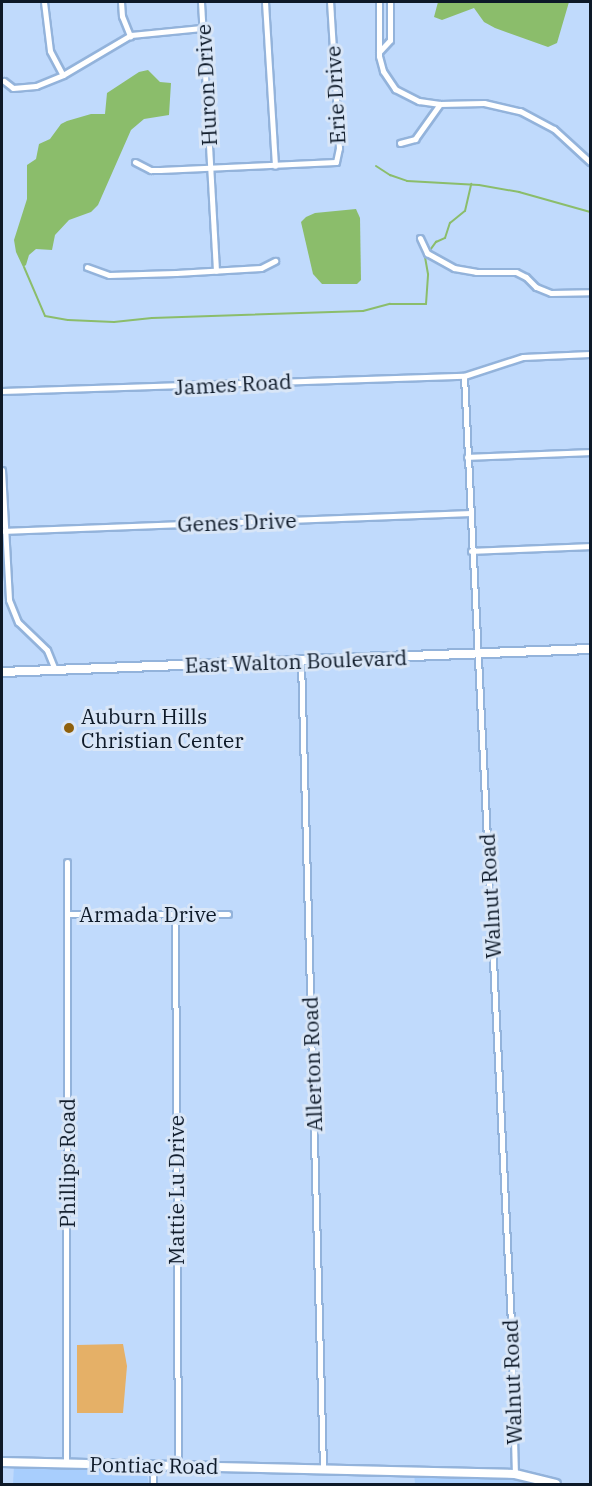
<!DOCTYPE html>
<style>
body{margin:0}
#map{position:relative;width:592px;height:1486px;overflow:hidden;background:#c0dafc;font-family:"IBM Plex Serif",serif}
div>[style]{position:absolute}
.built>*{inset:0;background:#a8cefd}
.green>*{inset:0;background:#e5b067}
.water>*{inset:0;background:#8bbd6b}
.stream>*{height:2px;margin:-1px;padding:0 1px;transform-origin:1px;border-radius:1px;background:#8bbd6b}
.roads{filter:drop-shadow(2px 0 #93b3db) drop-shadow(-2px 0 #93b3db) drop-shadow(0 2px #93b3db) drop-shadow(0 -2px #93b3db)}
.street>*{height:5px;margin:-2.5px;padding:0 2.5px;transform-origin:2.5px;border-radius:2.5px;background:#fff}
.secondary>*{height:8px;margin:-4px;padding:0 4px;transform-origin:4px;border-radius:4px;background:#fff}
.dots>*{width:16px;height:16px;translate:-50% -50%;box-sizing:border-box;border:3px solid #d9e6f7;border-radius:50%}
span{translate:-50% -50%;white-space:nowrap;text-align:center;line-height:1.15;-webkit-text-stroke:6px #d9e6f7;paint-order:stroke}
.street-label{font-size:21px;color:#0d1928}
.poi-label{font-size:21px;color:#0d1928}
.left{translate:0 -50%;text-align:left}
.frame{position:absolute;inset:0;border:3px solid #0d1928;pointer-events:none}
</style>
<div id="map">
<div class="built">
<i style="clip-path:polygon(14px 1465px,142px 1471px,147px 1475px,149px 1484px,13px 1484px)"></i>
<i style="clip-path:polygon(414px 1473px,517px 1478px,545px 1484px,415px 1484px)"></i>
</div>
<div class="green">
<i style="clip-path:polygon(123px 1344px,127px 1366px,123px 1413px,77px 1413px,77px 1345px)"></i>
</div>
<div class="water">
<i style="clip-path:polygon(438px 2px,569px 2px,557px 43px,548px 47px,495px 28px,484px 22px,474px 8px,442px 20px,434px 17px)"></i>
<i style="clip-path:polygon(148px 70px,160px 82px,171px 83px,169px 115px,144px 119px,131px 130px,98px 205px,91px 212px,69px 220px,55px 235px,52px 250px,36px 249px,29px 255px,26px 265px,23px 267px,16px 252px,14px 240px,27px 199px,27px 165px,36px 159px,39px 144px,50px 139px,61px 124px,67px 121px,91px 114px,105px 114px,107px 93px,139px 72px)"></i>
<i style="clip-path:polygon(356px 209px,360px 218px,361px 280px,357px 284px,322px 284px,313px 274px,301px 222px,306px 217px,315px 213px)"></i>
</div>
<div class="stream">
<i style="left:376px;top:166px;width:17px;rotate:33deg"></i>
<i style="left:390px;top:175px;width:18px;rotate:19deg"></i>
<i style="left:407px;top:181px;width:72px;rotate:3.2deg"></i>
<i style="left:479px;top:185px;width:41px;rotate:9.9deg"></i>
<i style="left:519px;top:192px;width:74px;rotate:15.7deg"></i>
<i style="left:24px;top:267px;width:53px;rotate:66.8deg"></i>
<i style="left:45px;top:316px;width:23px;rotate:10deg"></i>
<i style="left:68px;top:320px;width:46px;rotate:2.5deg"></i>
<i style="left:114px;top:322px;width:38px;rotate:-6deg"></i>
<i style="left:152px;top:318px;width:211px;rotate:-1.9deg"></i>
<i style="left:363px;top:311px;width:28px;rotate:-15deg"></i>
<i style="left:390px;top:304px;width:36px"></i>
<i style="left:426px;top:304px;width:30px;rotate:-86deg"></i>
<i style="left:428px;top:274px;width:17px;rotate:-100deg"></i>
<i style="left:425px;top:257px;width:19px;rotate:-54deg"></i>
<i style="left:436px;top:242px;width:10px;rotate:-24deg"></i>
<i style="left:445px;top:238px;width:16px;rotate:-72deg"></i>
<i style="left:450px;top:223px;width:19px;rotate:-39deg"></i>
<i style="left:465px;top:211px;width:28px;rotate:-77deg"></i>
</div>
<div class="roads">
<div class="street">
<i style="left:44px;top:2px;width:49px;rotate:83deg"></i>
<i style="left:50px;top:51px;width:27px;rotate:62deg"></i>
<i style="left:121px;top:2px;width:14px;rotate:86deg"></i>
<i style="left:122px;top:16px;width:22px;rotate:68deg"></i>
<i style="left:201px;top:2px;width:269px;rotate:86.8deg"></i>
<i style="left:265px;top:2px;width:164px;rotate:86.5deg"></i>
<i style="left:379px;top:2px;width:54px;rotate:90deg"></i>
<i style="left:379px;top:56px;width:16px;rotate:75deg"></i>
<i style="left:383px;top:71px;width:22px;rotate:56deg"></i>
<i style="left:395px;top:89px;width:27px;rotate:27deg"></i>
<i style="left:419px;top:101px;width:21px;rotate:8deg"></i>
<i style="left:440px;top:104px;width:44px;rotate:-1.3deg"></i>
<i style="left:484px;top:103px;width:37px;rotate:13deg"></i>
<i style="left:520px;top:111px;width:38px;rotate:28deg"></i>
<i style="left:554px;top:129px;width:49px;rotate:42.5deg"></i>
<i style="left:379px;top:52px;width:16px;rotate:-47deg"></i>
<i style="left:390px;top:40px;width:38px;rotate:-90deg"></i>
<i style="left:4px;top:81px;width:11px;rotate:38deg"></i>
<i style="left:13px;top:88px;width:23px;rotate:-5deg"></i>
<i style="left:36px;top:86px;width:29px;rotate:-22deg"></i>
<i style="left:63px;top:75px;width:79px;rotate:-30.5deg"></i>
<i style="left:131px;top:35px;width:71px;rotate:-5.6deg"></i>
<i style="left:400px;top:143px;width:16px;rotate:-15deg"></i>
<i style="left:415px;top:139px;width:43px;rotate:-54.5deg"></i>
<i style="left:135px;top:162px;width:18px;rotate:27deg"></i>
<i style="left:151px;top:170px;width:9px"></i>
<i style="left:160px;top:170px;width:176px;rotate:-2.6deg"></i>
<i style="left:336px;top:162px;width:14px;rotate:-78deg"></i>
<i style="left:339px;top:148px;width:146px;rotate:-93.5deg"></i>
<i style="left:420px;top:238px;width:17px;rotate:65deg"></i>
<i style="left:427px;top:253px;width:31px;rotate:29deg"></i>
<i style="left:454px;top:268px;width:22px;rotate:10deg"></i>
<i style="left:476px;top:272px;width:40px"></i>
<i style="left:516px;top:272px;width:11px;rotate:27deg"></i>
<i style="left:526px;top:277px;width:14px;rotate:45deg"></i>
<i style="left:536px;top:287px;width:16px;rotate:22deg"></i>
<i style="left:551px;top:293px;width:39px;rotate:-1deg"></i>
<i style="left:87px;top:267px;width:23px;rotate:20deg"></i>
<i style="left:109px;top:275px;width:67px;rotate:-1.7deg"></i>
<i style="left:176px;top:273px;width:85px;rotate:-3.4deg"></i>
<i style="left:261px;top:268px;width:16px;rotate:-27deg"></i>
<i style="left:464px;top:376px;width:948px;rotate:87.16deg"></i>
<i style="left:511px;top:1323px;width:151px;rotate:88.5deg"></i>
<i style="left:2px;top:391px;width:462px;rotate:-1.9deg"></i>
<i style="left:464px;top:376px;width:62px;rotate:-17.9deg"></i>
<i style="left:523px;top:357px;width:67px;rotate:-2.6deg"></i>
<i style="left:467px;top:457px;width:123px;rotate:-2.3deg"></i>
<i style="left:2px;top:470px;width:130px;rotate:86.9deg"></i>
<i style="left:9px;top:600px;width:24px;rotate:68deg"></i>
<i style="left:18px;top:622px;width:40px;rotate:44deg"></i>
<i style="left:47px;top:650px;width:22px;rotate:68deg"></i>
<i style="left:4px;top:531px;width:465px;rotate:-2.2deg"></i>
<i style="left:471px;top:551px;width:119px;rotate:-2.4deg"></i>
<i style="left:301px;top:661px;width:807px;rotate:88.44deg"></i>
<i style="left:67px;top:914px;width:161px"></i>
<i style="left:175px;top:914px;width:551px;rotate:89.69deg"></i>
<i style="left:66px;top:1463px;width:601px;rotate:-89.9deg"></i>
<i style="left:153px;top:1484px;width:18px;rotate:-90deg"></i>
</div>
<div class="secondary">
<i style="left:2px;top:672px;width:588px;rotate:-2.24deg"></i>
<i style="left:2px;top:1462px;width:513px;rotate:1.34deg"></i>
<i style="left:515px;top:1474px;width:42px;rotate:13.7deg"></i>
</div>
</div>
<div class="dots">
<i style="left:69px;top:728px;background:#8f600b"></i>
</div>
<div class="street-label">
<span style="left:206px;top:85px;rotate:-93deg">Huron Drive</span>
<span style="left:335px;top:95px;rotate:-93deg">Erie Drive</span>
<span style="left:233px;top:384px;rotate:-3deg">James Road</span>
<span style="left:237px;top:522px;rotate:-2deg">Genes Drive</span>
<span style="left:296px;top:661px;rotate:-2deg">East Walton Boulevard</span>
<span style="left:490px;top:896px;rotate:-93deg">Walnut Road</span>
<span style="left:148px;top:914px">Armada Drive</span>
<span style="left:312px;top:1064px;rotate:-92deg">Allerton Road</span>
<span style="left:67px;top:1163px;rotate:-90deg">Phillips Road</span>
<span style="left:176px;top:1190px;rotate:-90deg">Mattie Lu Drive</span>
<span style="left:512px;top:1382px;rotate:-92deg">Walnut Road</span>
<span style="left:154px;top:1465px;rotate:1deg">Pontiac Road</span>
</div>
<div class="poi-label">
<span class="left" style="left:81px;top:728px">Auburn Hills<br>Christian Center</span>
</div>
<div class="frame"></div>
</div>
